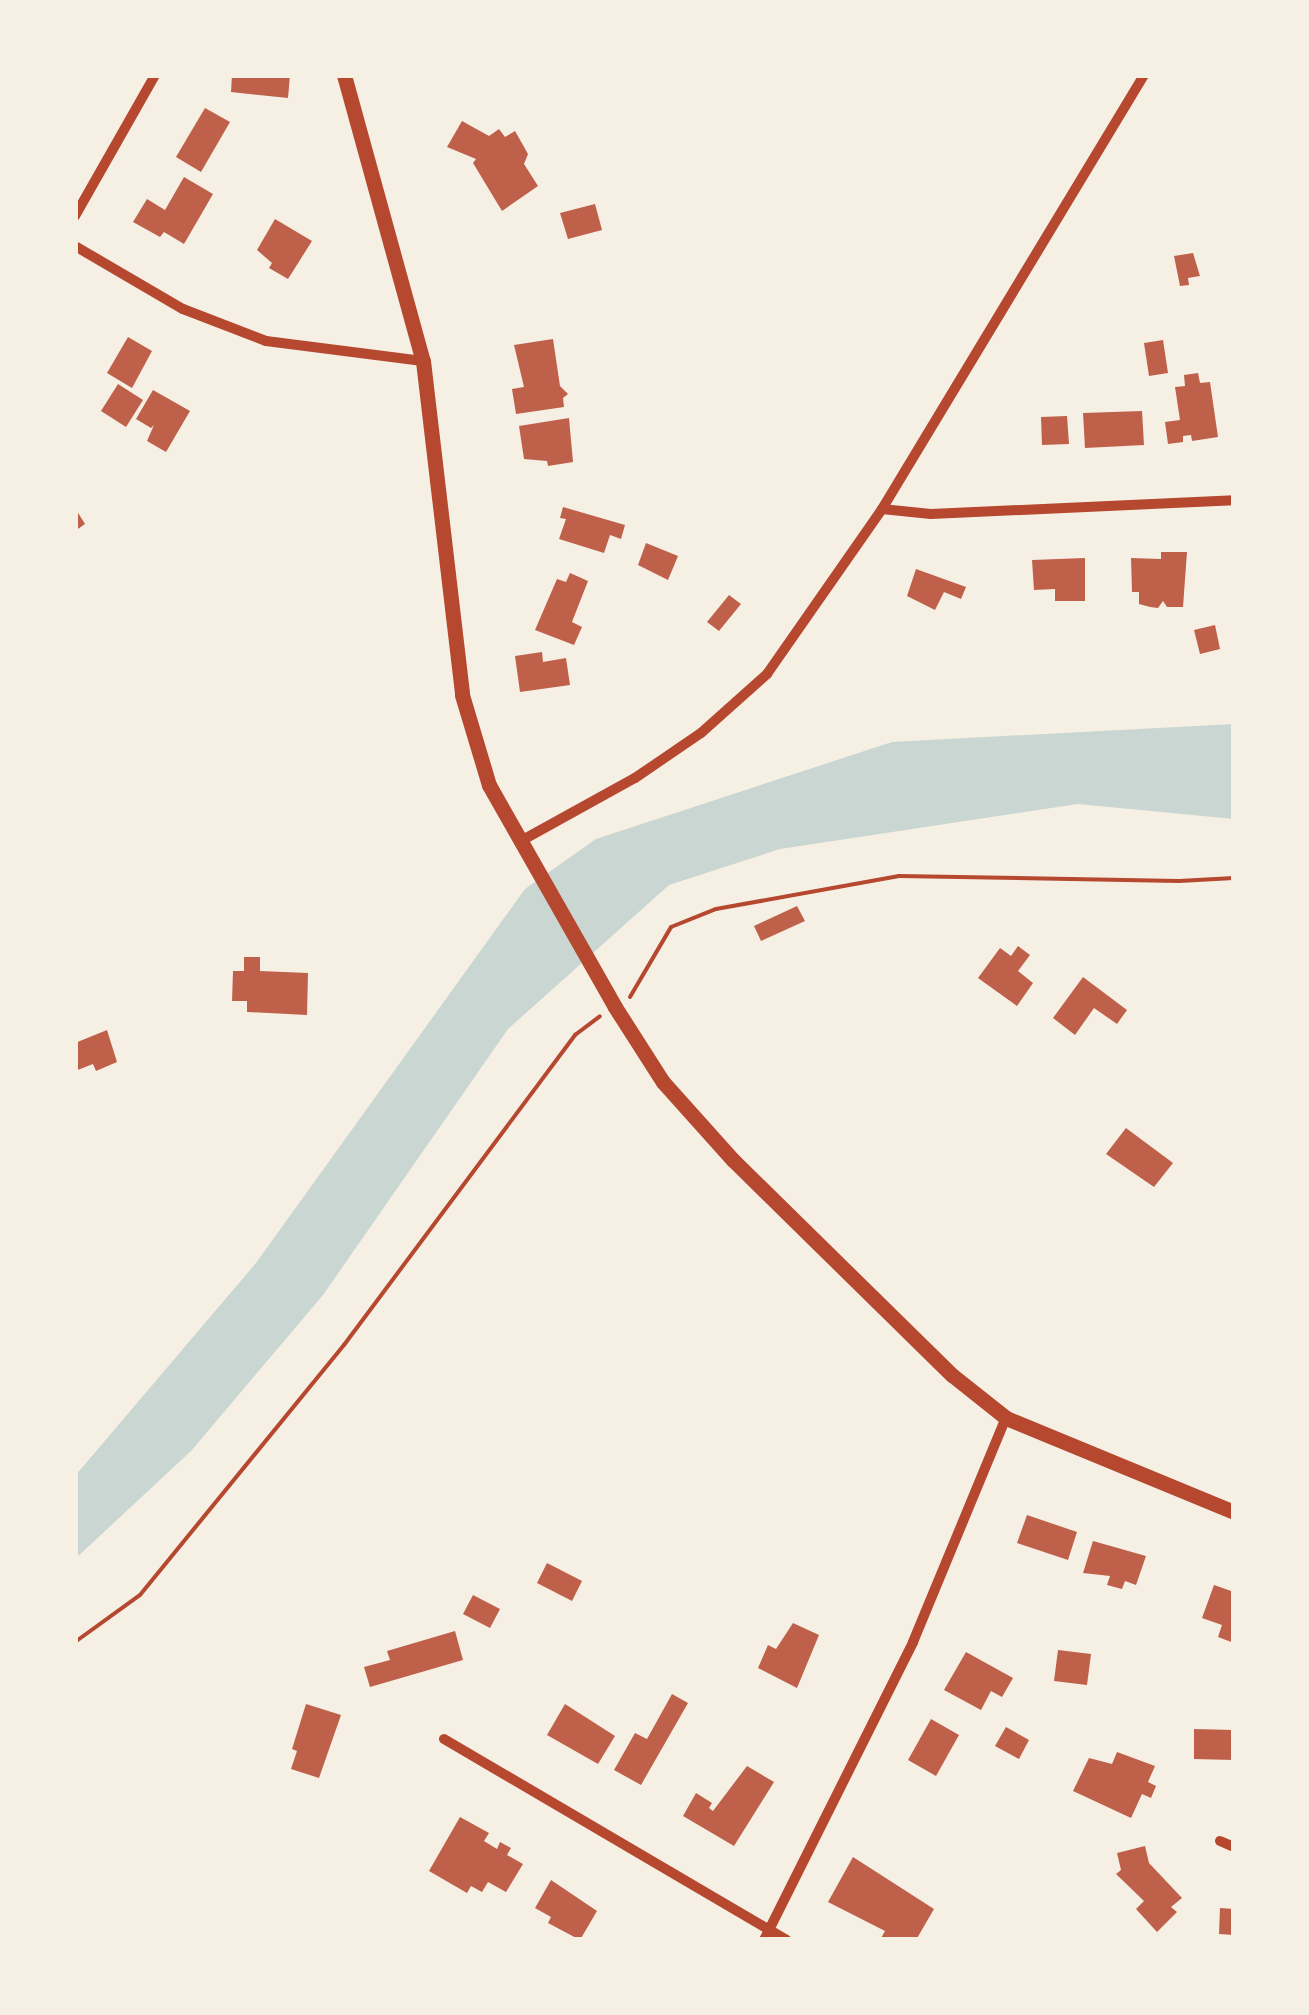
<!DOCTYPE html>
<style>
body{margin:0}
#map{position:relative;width:1309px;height:2015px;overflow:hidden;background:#f6efe4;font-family:"Roboto Condensed",sans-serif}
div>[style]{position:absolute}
.water>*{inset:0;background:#c9d6d2}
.building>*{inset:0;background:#bf614a}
.path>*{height:4px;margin:-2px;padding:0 2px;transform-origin:2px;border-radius:2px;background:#b5482f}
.minor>*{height:10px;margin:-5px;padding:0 5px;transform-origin:5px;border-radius:5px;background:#b5482f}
.secondary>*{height:15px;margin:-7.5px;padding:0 7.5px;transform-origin:7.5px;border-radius:7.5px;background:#b5482f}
span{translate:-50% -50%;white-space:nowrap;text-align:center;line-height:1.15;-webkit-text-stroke:9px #f6efe4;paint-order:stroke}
.frame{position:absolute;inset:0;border:78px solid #f6efe4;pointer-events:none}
</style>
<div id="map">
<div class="water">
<i style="clip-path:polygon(1234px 724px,1234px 819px,1078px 804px,780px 849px,669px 885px,508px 1029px,323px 1295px,191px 1451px,75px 1559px,75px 1476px,256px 1263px,525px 889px,596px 839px,892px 742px)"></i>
</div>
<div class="building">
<i style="clip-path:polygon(232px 75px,290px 75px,288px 98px,231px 92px)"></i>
<i style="clip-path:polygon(205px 108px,230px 122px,201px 172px,176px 157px)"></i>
<i style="clip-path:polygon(462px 121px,489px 136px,499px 129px,505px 137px,515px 131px,528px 154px,524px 164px,538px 186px,502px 211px,473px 163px,476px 159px,447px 147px)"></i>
<i style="clip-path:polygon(184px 177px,213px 194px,184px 244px,164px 232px,160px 237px,133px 222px,147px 199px,165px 210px)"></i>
<i style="clip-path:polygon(595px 204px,602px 230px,568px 239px,560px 213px)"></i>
<i style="clip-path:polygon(275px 219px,312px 241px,288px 279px,269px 268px,272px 263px,257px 250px)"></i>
<i style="clip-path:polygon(1193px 253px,1200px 276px,1188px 278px,1189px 285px,1180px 286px,1174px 256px)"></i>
<i style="clip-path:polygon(128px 337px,152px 351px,132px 388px,107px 373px)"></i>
<i style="clip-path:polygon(553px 339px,560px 386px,568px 394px,563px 398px,564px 407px,516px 414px,512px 389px,524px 387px,514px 345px)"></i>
<i style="clip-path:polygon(1163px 340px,1168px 373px,1149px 376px,1144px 343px)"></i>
<i style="clip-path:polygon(1198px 373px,1200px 383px,1210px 382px,1218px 437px,1192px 441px,1191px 435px,1183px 436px,1183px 442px,1168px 444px,1165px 422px,1180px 420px,1175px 387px,1185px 386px,1184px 375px)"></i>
<i style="clip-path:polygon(118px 384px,143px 400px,126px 427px,101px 411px)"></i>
<i style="clip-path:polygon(153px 390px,190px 411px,166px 452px,147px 441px,154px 425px,151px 428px,136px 419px)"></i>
<i style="clip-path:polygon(1142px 411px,1144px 445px,1085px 448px,1083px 413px)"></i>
<i style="clip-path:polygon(1067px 416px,1069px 444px,1042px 445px,1041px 417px)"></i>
<i style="clip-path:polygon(569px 418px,573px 462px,548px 466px,547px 461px,524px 459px,519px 426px)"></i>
<i style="clip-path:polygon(563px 507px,625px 525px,621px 539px,610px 535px,604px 553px,559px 539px,566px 519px,560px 518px)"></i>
<i style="clip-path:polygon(75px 508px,85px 524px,75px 531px)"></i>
<i style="clip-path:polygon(646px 543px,678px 556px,668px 580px,638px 565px)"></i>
<i style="clip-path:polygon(1161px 552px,1187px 552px,1183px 607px,1167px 607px,1163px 601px,1158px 608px,1150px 607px,1139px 604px,1139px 592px,1132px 592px,1131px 558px,1161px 559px)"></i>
<i style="clip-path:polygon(1085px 558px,1085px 601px,1055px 601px,1055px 589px,1034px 590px,1032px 560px)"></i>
<i style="clip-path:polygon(916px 569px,966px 587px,961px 599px,944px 592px,935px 610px,907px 596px)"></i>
<i style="clip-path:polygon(570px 573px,588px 581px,572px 622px,582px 627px,574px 645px,535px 630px,557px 579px,566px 582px)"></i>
<i style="clip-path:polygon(729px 595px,741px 604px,719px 631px,707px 622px)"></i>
<i style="clip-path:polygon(1215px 625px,1220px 649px,1200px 654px,1194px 630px)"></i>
<i style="clip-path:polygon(542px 652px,543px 662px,566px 658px,570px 685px,520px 692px,515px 656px)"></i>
<i style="clip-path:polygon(797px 906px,805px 921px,761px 941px,754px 926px)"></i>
<i style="clip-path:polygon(1018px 946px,1030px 955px,1018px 971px,1033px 983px,1017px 1006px,978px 978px,1000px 948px,1011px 956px)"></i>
<i style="clip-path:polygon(244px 957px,260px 957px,260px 971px,308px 973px,307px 1015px,247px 1012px,247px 1001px,232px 1001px,233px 971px,244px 971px)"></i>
<i style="clip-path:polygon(1083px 977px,1127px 1010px,1117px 1024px,1094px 1008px,1075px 1035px,1053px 1018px)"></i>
<i style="clip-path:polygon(107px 1030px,117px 1062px,96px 1071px,93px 1064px,75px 1071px,75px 1043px)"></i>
<i style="clip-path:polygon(1126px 1128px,1173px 1163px,1154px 1187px,1106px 1154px)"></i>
<i style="clip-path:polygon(1027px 1515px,1077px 1532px,1068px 1560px,1017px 1543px)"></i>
<i style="clip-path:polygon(1093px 1541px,1146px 1556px,1136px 1585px,1125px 1581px,1122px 1589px,1107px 1585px,1110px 1576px,1083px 1573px)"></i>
<i style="clip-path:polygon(547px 1563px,582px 1581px,572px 1601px,537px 1583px)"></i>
<i style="clip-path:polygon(1214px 1585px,1234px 1592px,1234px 1643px,1218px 1637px,1222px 1625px,1202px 1618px)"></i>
<i style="clip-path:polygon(473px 1595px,500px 1609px,490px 1628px,463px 1614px)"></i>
<i style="clip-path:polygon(793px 1623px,819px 1635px,797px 1688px,758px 1668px,768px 1645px,776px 1649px)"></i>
<i style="clip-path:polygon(455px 1631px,463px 1660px,370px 1687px,364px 1667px,390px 1660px,387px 1651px)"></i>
<i style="clip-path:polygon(1058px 1650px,1091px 1654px,1087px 1685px,1054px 1681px)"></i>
<i style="clip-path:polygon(966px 1652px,1013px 1678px,1002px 1697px,991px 1691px,981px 1710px,944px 1690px)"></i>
<i style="clip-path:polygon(672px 1694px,688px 1703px,641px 1785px,614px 1770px,635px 1733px,647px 1739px)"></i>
<i style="clip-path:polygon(306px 1704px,341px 1715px,319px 1778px,291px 1769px,297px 1751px,292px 1749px)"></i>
<i style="clip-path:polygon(565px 1704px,615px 1736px,598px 1764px,547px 1735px)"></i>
<i style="clip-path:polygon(931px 1719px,959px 1735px,936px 1776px,908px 1760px)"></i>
<i style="clip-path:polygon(1006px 1727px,1029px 1740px,1019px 1759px,995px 1746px)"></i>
<i style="clip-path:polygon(1194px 1729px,1234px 1730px,1234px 1760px,1194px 1759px)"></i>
<i style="clip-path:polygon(1117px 1752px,1155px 1766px,1148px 1782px,1156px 1786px,1151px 1798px,1142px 1794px,1131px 1818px,1073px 1791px,1089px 1758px,1112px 1764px)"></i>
<i style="clip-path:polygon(747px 1766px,774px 1782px,734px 1846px,683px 1816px,696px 1793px,712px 1803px,709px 1808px,713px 1811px)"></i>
<i style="clip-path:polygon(460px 1817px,489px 1833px,484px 1841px,497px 1849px,500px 1842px,511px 1848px,507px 1855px,523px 1864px,506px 1892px,488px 1882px,482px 1892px,471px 1886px,467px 1893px,429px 1871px)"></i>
<i style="clip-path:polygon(1145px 1846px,1149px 1863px,1182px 1898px,1171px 1907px,1177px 1912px,1157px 1932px,1136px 1909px,1144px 1901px,1116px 1874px,1121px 1870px,1117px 1853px)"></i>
<i style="clip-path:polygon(853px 1857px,934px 1909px,916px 1940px,880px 1940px,885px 1931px,828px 1902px)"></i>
<i style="clip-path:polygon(551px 1880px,597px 1911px,580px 1940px,548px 1923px,551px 1917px,535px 1908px)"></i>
<i style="clip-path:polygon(1220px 1908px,1234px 1909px,1234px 1935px,1219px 1934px)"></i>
</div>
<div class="path">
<i style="left:630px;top:997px;width:81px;rotate:-59.6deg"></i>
<i style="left:671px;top:927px;width:48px;rotate:-21.8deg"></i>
<i style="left:716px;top:909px;width:186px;rotate:-10.2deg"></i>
<i style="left:899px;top:876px;width:280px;rotate:1deg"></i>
<i style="left:1179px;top:881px;width:55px;rotate:-3.1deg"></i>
<i style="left:75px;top:1642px;width:80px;rotate:-35.9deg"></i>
<i style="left:140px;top:1595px;width:323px;rotate:-50.8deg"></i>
<i style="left:344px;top:1345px;width:387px;rotate:-53.3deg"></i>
<i style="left:575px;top:1035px;width:31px;rotate:-37deg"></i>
</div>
<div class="minor">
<i style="left:75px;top:216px;width:162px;rotate:-60.4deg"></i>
<i style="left:75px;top:246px;width:125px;rotate:30.3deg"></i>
<i style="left:183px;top:309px;width:89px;rotate:21.1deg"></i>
<i style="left:266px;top:341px;width:158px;rotate:7.3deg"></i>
<i style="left:882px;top:509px;width:49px;rotate:5.8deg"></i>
<i style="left:931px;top:514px;width:303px;rotate:-2.6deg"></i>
<i style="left:519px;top:842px;width:132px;rotate:-28.9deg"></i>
<i style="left:635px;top:778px;width:80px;rotate:-34.3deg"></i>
<i style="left:701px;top:733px;width:89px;rotate:-41.8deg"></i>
<i style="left:767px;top:674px;width:201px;rotate:-55.1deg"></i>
<i style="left:882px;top:509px;width:507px;rotate:-58.88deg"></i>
<i style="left:444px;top:1739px;width:397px;rotate:30.4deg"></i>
<i style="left:1220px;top:1841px;width:15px;rotate:23deg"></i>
<i style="left:764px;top:1940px;width:333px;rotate:-63.4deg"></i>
<i style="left:913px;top:1642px;width:243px;rotate:-67.5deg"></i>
</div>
<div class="secondary">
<i style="left:344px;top:75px;width:297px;rotate:74.6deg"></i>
<i style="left:423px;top:361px;width:336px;rotate:83.3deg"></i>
<i style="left:462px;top:695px;width:94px;rotate:73.3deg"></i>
<i style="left:489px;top:785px;width:255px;rotate:60.4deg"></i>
<i style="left:615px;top:1007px;width:89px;rotate:57.4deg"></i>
<i style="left:663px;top:1082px;width:105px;rotate:48.1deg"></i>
<i style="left:733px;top:1160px;width:307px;rotate:44.5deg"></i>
<i style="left:952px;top:1375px;width:69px;rotate:38.5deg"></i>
<i style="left:1006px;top:1418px;width:247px;rotate:22.4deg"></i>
</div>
<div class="frame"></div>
</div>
